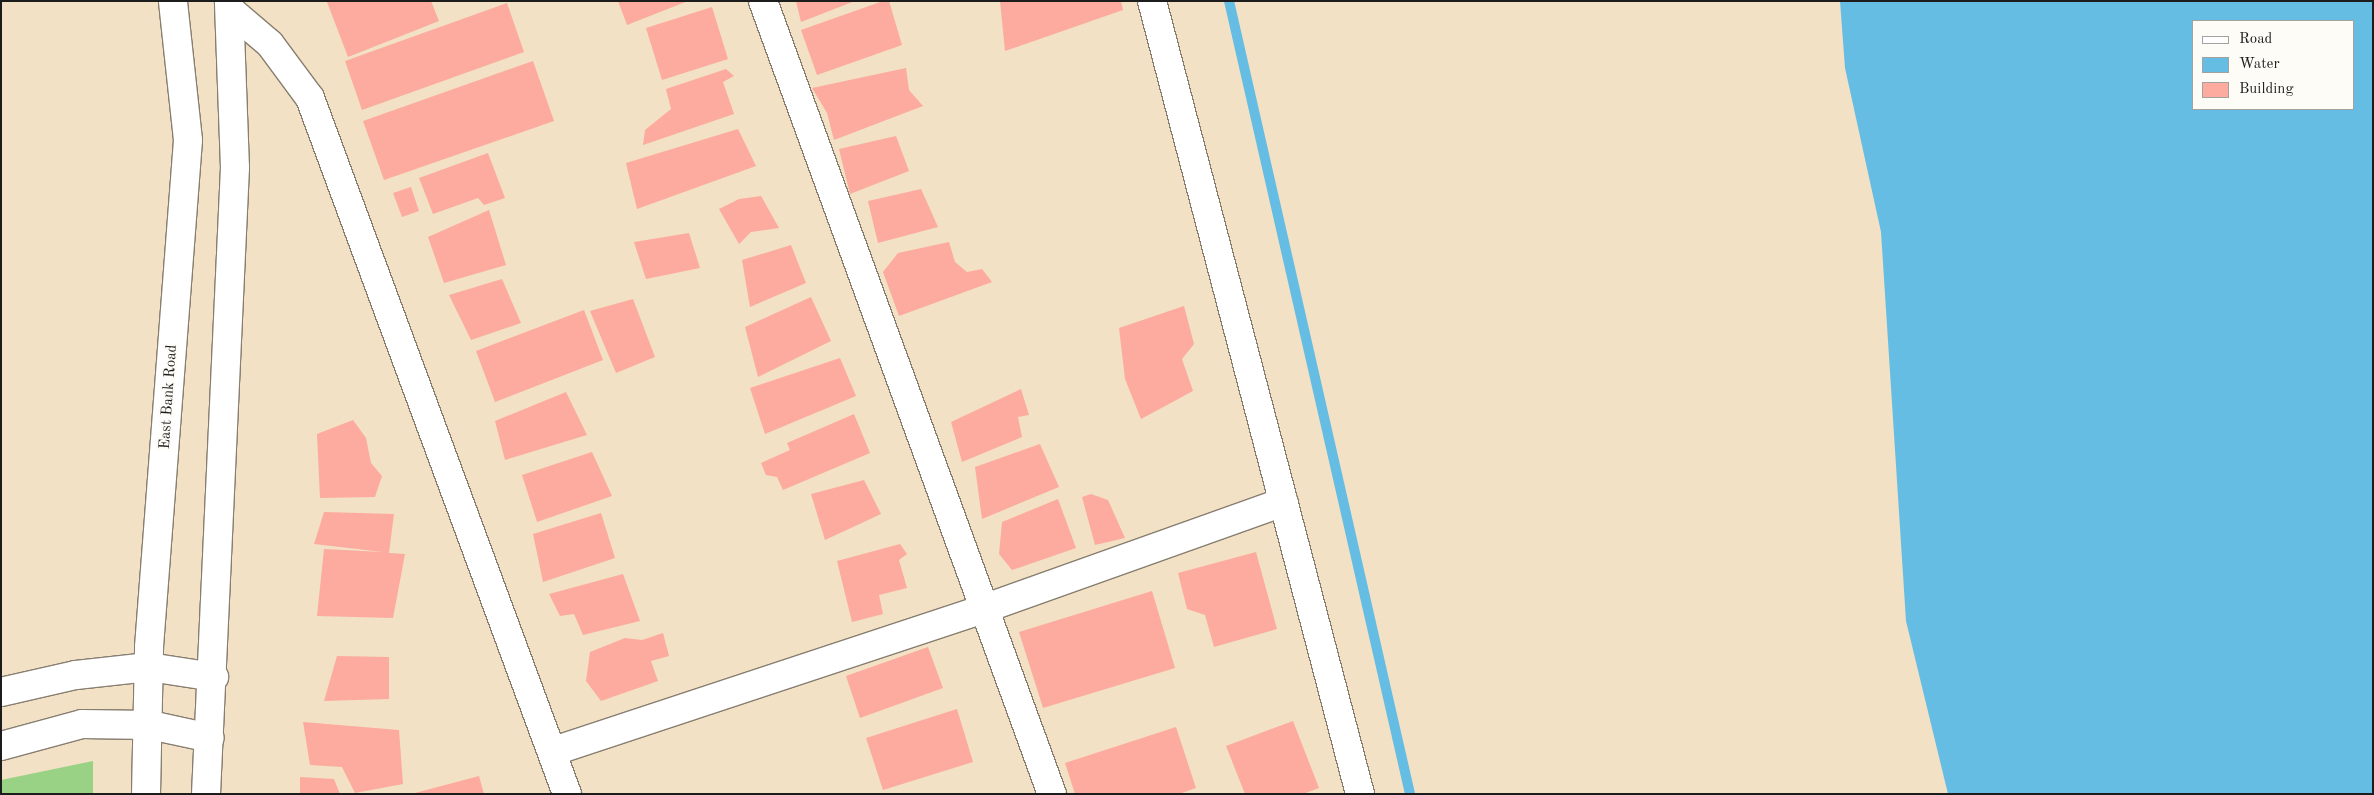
<!DOCTYPE html>
<style>
body{margin:0}
#map{position:relative;width:2374px;height:795px;overflow:hidden;background:#f2e1c5;font-family:"Old Standard TT",serif}
div>[style]{position:absolute}
.green>*{inset:0;background:#99d285}
.water>*{inset:0;background:#66bde3}
.stream>*{height:10px;margin:-5px;padding:0 5px;transform-origin:5px;border-radius:5px;background:#66bde3}
.building>*{inset:0;background:#fcab9e}
.roads{filter:drop-shadow(1px 0 #877e70) drop-shadow(-1px 0 #877e70) drop-shadow(0 1px #877e70) drop-shadow(0 -1px #877e70)}
.minor>*{height:28px;margin:-14px;padding:0 14px;transform-origin:14px;border-radius:14px;background:#fff}
.tertiary>*{height:28px;margin:-14px;padding:0 14px;transform-origin:14px;border-radius:14px;background:#fff}
.primary>*{height:28px;margin:-14px;padding:0 14px;transform-origin:14px;border-radius:14px;background:#fff}
span{translate:-50% -50%;white-space:nowrap;text-align:center;line-height:1.15;-webkit-text-stroke:4.5px #fdfcf7;paint-order:stroke}
.street-label{font-size:15px;color:#1c1c1c}
.frame{position:absolute;inset:0;border:2px solid #1c1c1c;pointer-events:none}
.legend{position:absolute;left:2192px;top:20px;width:162px;height:90px;box-sizing:border-box;background:#fdfcf7;border:1px solid #a3a29f;margin:0;padding:6px 9px;list-style:none;font-size:15px;color:#1c1c1c}
.legend li{display:flex;align-items:center;gap:10px;height:25px}
.legend b{width:25px;border:1px solid #a3a29f}
</style>
<div id="map">
<div class="green">
<i style="clip-path:polygon(93px 761px,93px 794px,1px 794px,1px 780px)"></i>
</div>
<div class="water">
<i style="clip-path:polygon(evenodd,1840px 1px,2373px 1px,2373px 794px,1948px 794px,1906px 621px,1881px 232px,1845px 68px,1840px 1px,2193px 21px,2353px 21px,2353px 109px,2193px 109px,2193px 21px)"></i>
</div>
<div class="stream">
<i style="left:1229px;top:1px;width:813px;rotate:77.14deg"></i>
</div>
<div class="building">
<i style="clip-path:polygon(431px 1px,439px 21px,348px 57px,327px 2px)"></i>
<i style="clip-path:polygon(618px 1px,688px 1px,627px 25px)"></i>
<i style="clip-path:polygon(796px 1px,855px 1px,801px 22px)"></i>
<i style="clip-path:polygon(883px 1px,889px 1px,902px 45px,817px 75px,801px 30px)"></i>
<i style="clip-path:polygon(1000px 1px,1121px 1px,1123px 10px,1005px 51px)"></i>
<i style="clip-path:polygon(507px 3px,524px 52px,362px 110px,345px 61px)"></i>
<i style="clip-path:polygon(712px 7px,728px 59px,662px 80px,646px 28px)"></i>
<i style="clip-path:polygon(533px 61px,554px 121px,384px 180px,363px 121px)"></i>
<i style="clip-path:polygon(906px 68px,909px 90px,923px 106px,834px 140px,827px 113px,812px 88px)"></i>
<i style="clip-path:polygon(726px 69px,734px 76px,723px 82px,734px 114px,643px 145px,645px 130px,671px 109px,666px 89px)"></i>
<i style="clip-path:polygon(738px 129px,756px 166px,637px 209px,626px 163px)"></i>
<i style="clip-path:polygon(896px 136px,909px 171px,850px 194px,839px 149px)"></i>
<i style="clip-path:polygon(488px 153px,505px 198px,484px 205px,478px 198px,433px 214px,419px 178px)"></i>
<i style="clip-path:polygon(411px 187px,419px 211px,402px 217px,393px 193px)"></i>
<i style="clip-path:polygon(921px 189px,938px 227px,878px 243px,868px 201px)"></i>
<i style="clip-path:polygon(761px 196px,779px 228px,751px 232px,739px 244px,719px 209px,739px 199px)"></i>
<i style="clip-path:polygon(489px 210px,506px 265px,444px 283px,428px 237px)"></i>
<i style="clip-path:polygon(689px 233px,700px 268px,646px 279px,634px 242px)"></i>
<i style="clip-path:polygon(949px 242px,955px 262px,967px 272px,982px 269px,992px 282px,899px 316px,883px 272px,898px 253px)"></i>
<i style="clip-path:polygon(791px 245px,806px 283px,750px 307px,742px 260px)"></i>
<i style="clip-path:polygon(502px 279px,521px 323px,471px 340px,449px 295px)"></i>
<i style="clip-path:polygon(811px 297px,831px 341px,758px 377px,745px 327px)"></i>
<i style="clip-path:polygon(633px 299px,655px 357px,616px 373px,590px 311px)"></i>
<i style="clip-path:polygon(1184px 306px,1194px 344px,1182px 359px,1193px 391px,1141px 419px,1125px 379px,1119px 328px)"></i>
<i style="clip-path:polygon(584px 310px,603px 360px,495px 402px,476px 351px)"></i>
<i style="clip-path:polygon(840px 358px,856px 396px,765px 434px,750px 388px)"></i>
<i style="clip-path:polygon(1021px 389px,1029px 415px,1018px 417px,1022px 437px,962px 462px,951px 422px)"></i>
<i style="clip-path:polygon(566px 392px,587px 435px,505px 460px,495px 421px)"></i>
<i style="clip-path:polygon(854px 414px,870px 453px,783px 490px,777px 477px,766px 475px,761px 463px,790px 450px,787px 443px)"></i>
<i style="clip-path:polygon(353px 420px,366px 438px,371px 463px,382px 476px,375px 497px,320px 498px,317px 434px)"></i>
<i style="clip-path:polygon(1040px 444px,1059px 487px,982px 519px,975px 467px)"></i>
<i style="clip-path:polygon(592px 452px,612px 496px,537px 522px,522px 475px)"></i>
<i style="clip-path:polygon(864px 480px,881px 514px,825px 540px,811px 494px)"></i>
<i style="clip-path:polygon(1091px 494px,1108px 500px,1125px 538px,1095px 545px,1082px 497px)"></i>
<i style="clip-path:polygon(1058px 499px,1076px 548px,1012px 570px,999px 554px,1002px 522px)"></i>
<i style="clip-path:polygon(324px 512px,394px 514px,389px 553px,405px 554px,393px 618px,317px 616px,324px 549px,383px 552px,314px 544px)"></i>
<i style="clip-path:polygon(601px 513px,615px 558px,543px 582px,533px 534px)"></i>
<i style="clip-path:polygon(900px 544px,907px 554px,899px 560px,907px 588px,879px 595px,883px 614px,852px 622px,837px 561px)"></i>
<i style="clip-path:polygon(1256px 552px,1277px 629px,1214px 647px,1205px 615px,1187px 609px,1178px 573px)"></i>
<i style="clip-path:polygon(623px 574px,640px 621px,583px 635px,574px 614px,560px 616px,549px 594px)"></i>
<i style="clip-path:polygon(1152px 591px,1175px 668px,1043px 708px,1019px 632px)"></i>
<i style="clip-path:polygon(663px 633px,669px 656px,651px 661px,658px 681px,601px 701px,586px 681px,590px 652px,625px 638px,642px 640px)"></i>
<i style="clip-path:polygon(928px 647px,943px 688px,860px 718px,846px 676px)"></i>
<i style="clip-path:polygon(337px 656px,389px 657px,389px 699px,324px 701px)"></i>
<i style="clip-path:polygon(957px 709px,973px 762px,883px 790px,866px 738px)"></i>
<i style="clip-path:polygon(1293px 721px,1319px 788px,1303px 794px,1245px 794px,1226px 746px)"></i>
<i style="clip-path:polygon(303px 722px,399px 730px,403px 784px,355px 793px,342px 767px,310px 765px)"></i>
<i style="clip-path:polygon(1176px 727px,1196px 788px,1179px 794px,1075px 794px,1065px 763px)"></i>
<i style="clip-path:polygon(479px 776px,484px 794px,416px 794px,415px 793px)"></i>
<i style="clip-path:polygon(300px 777px,334px 779px,340px 794px,300px 794px)"></i>
</div>
<div class="roads">
<div class="minor">
<i style="left:763px;top:1px;width:844px;rotate:69.98deg"></i>
<i style="left:1152px;top:1px;width:820px;rotate:75.3deg"></i>
<i style="left:230px;top:10px;width:52px;rotate:40.4deg"></i>
<i style="left:270px;top:44px;width:67px;rotate:53.5deg"></i>
<i style="left:310px;top:98px;width:742px;rotate:69.73deg"></i>
<i style="left:554px;top:751px;width:452px;rotate:-18.3deg"></i>
<i style="left:983px;top:609px;width:319px;rotate:-19.6deg"></i>
</div>
<div class="tertiary">
<i style="left:1px;top:692px;width:77px;rotate:-12.8deg"></i>
<i style="left:76px;top:675px;width:73px;rotate:-6.3deg"></i>
<i style="left:149px;top:667px;width:66px;rotate:8.7deg"></i>
<i style="left:1px;top:746px;width:84px;rotate:-15.2deg"></i>
<i style="left:82px;top:724px;width:68px;rotate:0.8deg"></i>
<i style="left:150px;top:725px;width:61px;rotate:12.2deg"></i>
</div>
<div class="primary">
<i style="left:146px;top:794px;width:147px;rotate:-88.8deg"></i>
<i style="left:149px;top:647px;width:508px;rotate:-85.6deg"></i>
<i style="left:188px;top:140px;width:140px;rotate:-96.2deg"></i>
<i style="left:206px;top:794px;width:627px;rotate:-87.35deg"></i>
<i style="left:235px;top:168px;width:167px;rotate:-92.1deg"></i>
</div>
</div>
<div class="street-label">
<span style="left:169px;top:397px;rotate:-86deg">East Bank Road</span>
</div>
<div class="frame"></div>
<ul class="legend">
<li><b style="height:6px;background:#fff"></b>Road</li>
<li><b style="height:14px;background:#66bde3"></b>Water</li>
<li><b style="height:14px;background:#fcab9e"></b>Building</li>
</ul>
</div>
